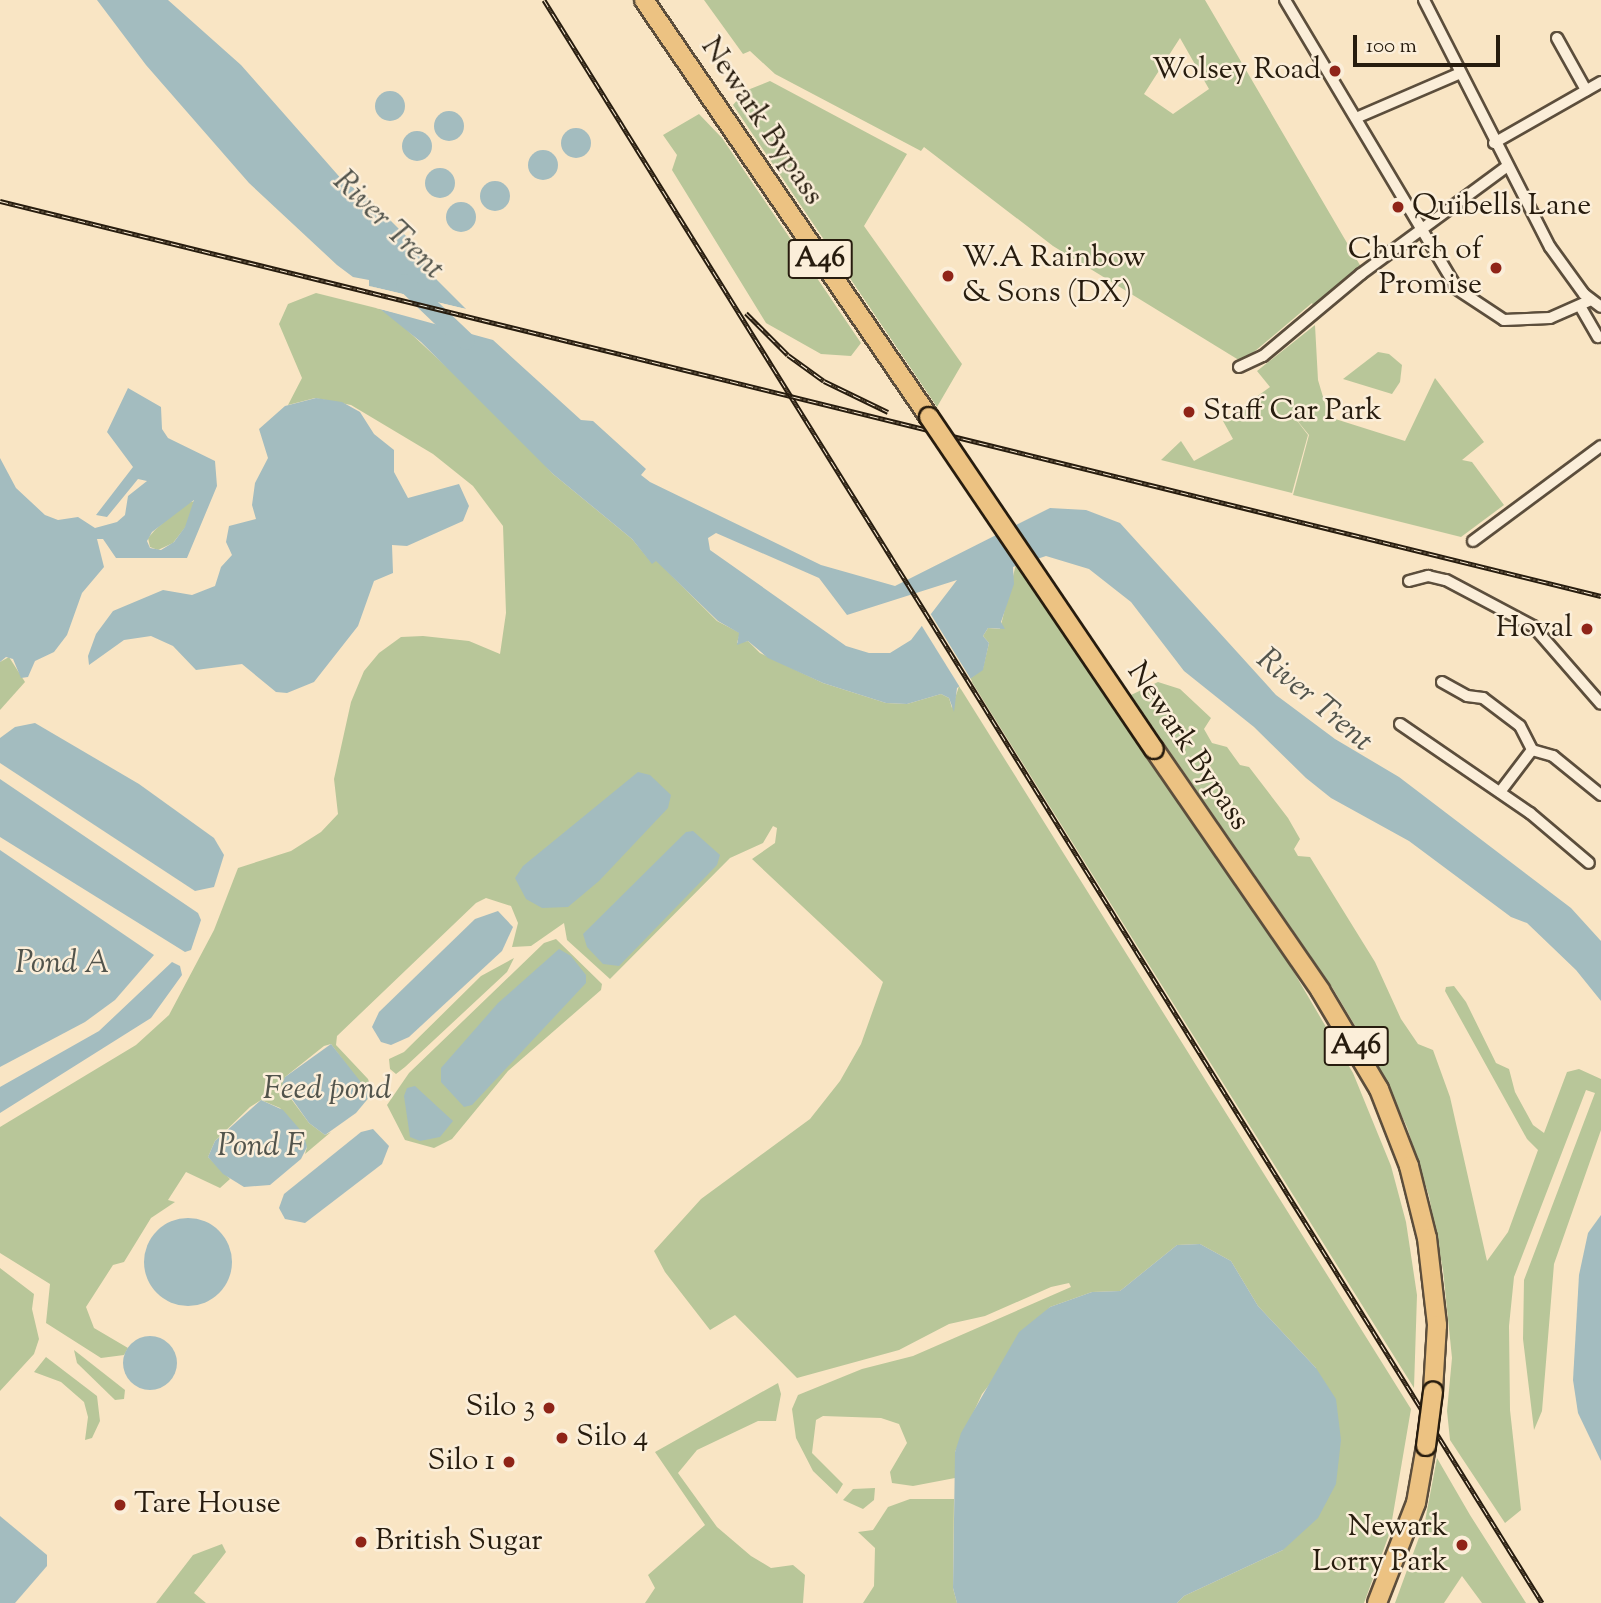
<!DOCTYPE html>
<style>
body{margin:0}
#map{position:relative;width:1601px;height:1603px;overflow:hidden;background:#f9e5c4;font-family:"Sorts Mill Goudy",serif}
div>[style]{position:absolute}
.green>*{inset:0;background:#b8c699}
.water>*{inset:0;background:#a3bcbf}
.round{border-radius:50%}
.pier>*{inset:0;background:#f9e5c4}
.river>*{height:18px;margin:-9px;padding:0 9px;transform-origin:9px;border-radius:9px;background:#a3bcbf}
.roads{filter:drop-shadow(2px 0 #5c4e3c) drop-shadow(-2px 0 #5c4e3c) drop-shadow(0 2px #5c4e3c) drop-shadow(0 -2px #5c4e3c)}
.street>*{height:10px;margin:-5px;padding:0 5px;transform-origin:5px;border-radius:5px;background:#fbeed9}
.highway>*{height:18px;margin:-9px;padding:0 9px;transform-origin:9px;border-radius:9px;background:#ecc282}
.rail>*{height:5px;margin-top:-2.5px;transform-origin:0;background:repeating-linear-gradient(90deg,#fbeed9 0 8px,#271c0e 0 16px);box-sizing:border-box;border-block:2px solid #271c0e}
.bridges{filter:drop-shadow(2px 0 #271c0e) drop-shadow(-2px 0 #271c0e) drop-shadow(0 2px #271c0e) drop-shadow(0 -2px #271c0e)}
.highway-bridge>*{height:18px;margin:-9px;padding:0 9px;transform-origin:9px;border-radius:9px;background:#ecc282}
.dots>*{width:19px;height:19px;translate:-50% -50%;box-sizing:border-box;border:4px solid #fbeed9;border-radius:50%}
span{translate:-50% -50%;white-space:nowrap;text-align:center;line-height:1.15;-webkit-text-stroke:5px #fbeed9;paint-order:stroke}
.shield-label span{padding:2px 5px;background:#fbeed9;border:2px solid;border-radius:5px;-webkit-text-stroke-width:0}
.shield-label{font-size:28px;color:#271c0e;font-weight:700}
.poi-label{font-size:30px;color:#271c0e}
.right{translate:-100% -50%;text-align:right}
.left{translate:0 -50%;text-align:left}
.street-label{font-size:30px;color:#271c0e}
.water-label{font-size:32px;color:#52544c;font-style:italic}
.scale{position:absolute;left:1353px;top:35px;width:147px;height:32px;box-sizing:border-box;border:4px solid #271c0e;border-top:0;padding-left:9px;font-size:21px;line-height:24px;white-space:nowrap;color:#271c0e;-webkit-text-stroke:5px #fbeed9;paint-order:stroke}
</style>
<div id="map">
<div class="green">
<i style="clip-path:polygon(evenodd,704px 0,1205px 0,1364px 272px,1317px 313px,1312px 303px,1242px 362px,1053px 246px,924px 147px,921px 151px,775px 74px,750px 51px,743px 54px,704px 0,1180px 38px,1209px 89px,1173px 114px,1144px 94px,1180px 38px)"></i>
<i style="clip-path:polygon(770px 81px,907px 154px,864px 226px,962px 364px,937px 407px,733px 105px,745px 91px)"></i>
<i style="clip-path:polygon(699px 114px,722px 138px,861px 343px,851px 356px,821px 354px,766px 323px,672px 170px,677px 155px,663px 135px)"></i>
<i style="clip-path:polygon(316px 293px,380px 309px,393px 317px,508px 424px,553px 474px,632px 539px,652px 563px,656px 560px,717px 621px,740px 633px,737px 643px,748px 641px,760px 653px,823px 683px,886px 703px,907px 704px,941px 694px,949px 698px,952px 708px,959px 686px,1411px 1409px,1390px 1532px,1364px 1603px,1177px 1603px,1184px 1596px,1283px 1550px,1316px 1368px,1258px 1306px,1231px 1261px,1200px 1244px,1177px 1245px,1120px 1291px,1092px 1292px,1050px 1307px,982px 1394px,955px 1452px,955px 1478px,913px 1486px,892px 1483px,890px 1472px,907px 1443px,899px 1424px,881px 1418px,823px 1416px,816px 1420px,812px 1453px,843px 1484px,837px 1494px,813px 1471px,796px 1438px,792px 1409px,798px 1395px,862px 1369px,913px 1356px,1071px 1287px,1069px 1283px,1051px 1287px,985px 1316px,949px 1324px,899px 1350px,797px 1378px,735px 1315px,710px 1330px,665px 1272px,654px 1251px,701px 1199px,810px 1119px,840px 1081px,861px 1044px,883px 982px,752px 859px,775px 843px,777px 828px,773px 826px,763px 843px,730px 858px,610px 979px,567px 940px,564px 923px,531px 946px,512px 947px,518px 923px,511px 906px,486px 898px,476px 903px,337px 1036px,336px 1045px,368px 1079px,372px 1090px,372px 1099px,331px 1044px,324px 1046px,285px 1077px,283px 1088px,309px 1123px,325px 1135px,331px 1132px,305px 1154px,307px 1147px,280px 1108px,261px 1100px,250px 1107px,215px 1141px,208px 1157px,230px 1179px,220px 1188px,186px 1172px,168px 1200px,175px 1202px,151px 1218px,124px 1262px,113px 1265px,86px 1307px,94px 1328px,128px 1348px,124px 1355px,101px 1358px,46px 1323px,50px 1284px,0 1253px,0 1127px,136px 1045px,169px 1015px,214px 930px,238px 868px,291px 851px,321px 832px,338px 814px,334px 779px,351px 702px,364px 671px,379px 653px,401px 637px,423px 636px,469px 641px,500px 654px,506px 613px,503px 526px,473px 486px,433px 454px,351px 405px,315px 398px,288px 405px,302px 378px,279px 324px,288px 304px)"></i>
<i style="clip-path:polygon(1315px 325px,1318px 380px,1329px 417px,1405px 441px,1435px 378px,1484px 442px,1462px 460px,1472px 462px,1504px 505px,1461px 537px,1293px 495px,1309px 435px,1291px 413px,1308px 435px,1292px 493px,1161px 460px,1181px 441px,1194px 461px,1233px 439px,1223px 421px,1270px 387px,1257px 371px)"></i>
<i style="clip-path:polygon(1378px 352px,1389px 354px,1402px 365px,1400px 382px,1392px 394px,1343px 379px)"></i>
<i style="clip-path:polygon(195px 501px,187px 525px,173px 543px,158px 550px,150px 547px,148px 538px,155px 530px,184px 504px)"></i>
<i style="clip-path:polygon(1016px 564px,1292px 969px,1353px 1073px,1391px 1166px,1406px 1222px,1417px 1295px,1414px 1388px,970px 679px,983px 668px,989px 643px,983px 636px,988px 628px,1000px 629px)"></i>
<i style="clip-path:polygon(9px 657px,25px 682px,0 710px,0 662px)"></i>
<i style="clip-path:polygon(1158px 682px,1180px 689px,1211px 718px,1204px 729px,1212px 743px,1227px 747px,1240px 765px,1249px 767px,1288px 818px,1300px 839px,1294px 849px,1298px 856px,1310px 857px,1375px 962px,1401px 1019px,1418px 1044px,1433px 1050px,1450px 1097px,1487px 1261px,1508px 1232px,1538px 1150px,1527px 1139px,1445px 991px,1446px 987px,1454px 986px,1466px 1002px,1496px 1063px,1509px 1069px,1515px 1092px,1533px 1125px,1544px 1133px,1567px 1072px,1579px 1069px,1601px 1079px,1601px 1130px,1554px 1264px,1542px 1411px,1534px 1430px,1523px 1339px,1524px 1280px,1595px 1093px,1586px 1090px,1514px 1277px,1509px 1326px,1510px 1410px,1521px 1510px,1505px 1523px,1450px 1440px,1447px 1411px,1452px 1358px,1443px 1270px,1429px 1196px,1407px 1127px,1376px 1061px,1332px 987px,1131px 695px)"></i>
<i style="clip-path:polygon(556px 939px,602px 984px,601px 990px,508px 1071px,452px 1139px,434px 1148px,405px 1140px,387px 1105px,409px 1073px,544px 943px)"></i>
<i style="clip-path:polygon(514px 958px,507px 972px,405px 1067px,396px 1074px,390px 1069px,389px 1059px,404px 1052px,481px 976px)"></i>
<i style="clip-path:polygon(0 1268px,34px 1294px,32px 1309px,39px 1339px,34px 1354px,0 1391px)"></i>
<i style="clip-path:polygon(74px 1350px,125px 1390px,124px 1399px,115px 1400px,77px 1363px)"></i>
<i style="clip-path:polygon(46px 1357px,97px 1396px,100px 1421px,92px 1438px,85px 1440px,88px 1417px,84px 1402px,61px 1382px,34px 1372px)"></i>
<i style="clip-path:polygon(778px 1383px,781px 1394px,776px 1421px,758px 1421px,697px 1450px,678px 1473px,717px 1527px,751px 1556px,771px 1568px,793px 1565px,805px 1575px,803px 1603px,645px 1603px,655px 1588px,648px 1575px,705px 1525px,655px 1452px)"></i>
<i style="clip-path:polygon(1437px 1458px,1470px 1515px,1526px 1603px,1482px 1603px,1462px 1576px,1444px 1603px,1395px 1603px,1425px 1521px)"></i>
<i style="clip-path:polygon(875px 1488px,874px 1500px,863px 1509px,843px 1500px,853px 1489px)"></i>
<i style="clip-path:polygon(910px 1499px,954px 1499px,953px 1588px,957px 1603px,863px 1603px,874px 1586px,875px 1548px,858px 1532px,873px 1530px,888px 1507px)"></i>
<i style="clip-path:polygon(222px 1544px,226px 1552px,194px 1593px,206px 1603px,156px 1603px,193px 1555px)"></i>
</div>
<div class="water">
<i style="clip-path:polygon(97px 0,168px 0,241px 65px,344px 182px,365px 195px,412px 242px,435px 278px,466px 309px,369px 286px,369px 280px,353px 277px,337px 265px,249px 183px,146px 65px)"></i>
<i class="round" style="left:375px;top:91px;width:30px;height:30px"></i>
<i class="round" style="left:434px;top:111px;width:30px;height:30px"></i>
<i class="round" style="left:561px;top:128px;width:30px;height:30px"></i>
<i class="round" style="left:402px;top:131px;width:30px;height:30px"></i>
<i class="round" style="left:528px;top:150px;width:30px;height:30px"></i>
<i class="round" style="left:425px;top:168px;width:30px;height:30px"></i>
<i class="round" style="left:480px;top:181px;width:30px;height:30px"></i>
<i class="round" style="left:446px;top:202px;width:30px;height:30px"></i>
<i style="clip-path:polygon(evenodd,380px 309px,493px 340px,581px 420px,593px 421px,646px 469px,641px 475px,650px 482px,821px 565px,895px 586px,1050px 508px,1086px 510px,1120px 523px,1276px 695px,1335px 739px,1399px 777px,1571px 908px,1601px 941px,1601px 1001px,1576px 970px,1527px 923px,1511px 917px,1409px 841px,1331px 798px,1306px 778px,1254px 727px,1184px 671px,1131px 602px,1089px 569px,1046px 556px,1013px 567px,1014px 584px,1001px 622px,1005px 629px,988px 628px,983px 636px,989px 643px,983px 670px,957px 688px,954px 712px,949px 698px,941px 694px,907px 704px,886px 703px,823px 683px,768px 658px,748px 641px,737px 645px,739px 633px,718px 621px,656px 561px,652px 564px,632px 539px,553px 474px,421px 342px,380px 309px,716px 533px,819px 578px,847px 615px,957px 580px,911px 640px,890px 653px,869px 653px,846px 646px,710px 550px,708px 538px,716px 533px)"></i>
<i style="clip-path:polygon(evenodd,128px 388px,161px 407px,162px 429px,168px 438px,215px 461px,217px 486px,187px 558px,116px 558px,103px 539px,97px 539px,104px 567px,82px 593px,67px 635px,54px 652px,35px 661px,28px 677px,21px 678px,13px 659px,6px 657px,0 662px,0 458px,16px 488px,45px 515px,58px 520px,78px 517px,95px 528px,117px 522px,125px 515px,128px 496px,147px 481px,138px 479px,107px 517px,96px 515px,133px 467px,107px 432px,128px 388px,194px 500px,185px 527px,174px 542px,161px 550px,150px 548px,147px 541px,152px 532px,194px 500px)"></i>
<i style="clip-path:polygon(316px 398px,342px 402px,360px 412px,374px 434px,394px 450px,394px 472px,408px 498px,459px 484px,469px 506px,463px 521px,407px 546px,392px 545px,393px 573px,374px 581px,358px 626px,314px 682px,287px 693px,276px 692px,242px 664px,196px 670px,173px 646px,151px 636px,124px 640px,89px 665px,88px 656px,96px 634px,113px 611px,163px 590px,192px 595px,215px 586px,221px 567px,232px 555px,226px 542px,229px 526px,256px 519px,252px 505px,255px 483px,268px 458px,259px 429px,285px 406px)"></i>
<i style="clip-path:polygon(35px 723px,139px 784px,214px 838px,224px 855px,214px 887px,195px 891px,0 763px,0 738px,15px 727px)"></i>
<i style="clip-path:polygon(638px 772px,650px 775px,671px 795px,668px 808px,599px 881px,568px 907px,542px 908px,526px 899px,515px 878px,523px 866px)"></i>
<i style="clip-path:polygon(0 779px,198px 913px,201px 920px,191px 950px,185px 952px,0 837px)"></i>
<i style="clip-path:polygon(693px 831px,720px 855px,717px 865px,619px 966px,603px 964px,587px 947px,583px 934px,686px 832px)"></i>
<i style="clip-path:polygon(0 850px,154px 955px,115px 1000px,85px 1022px,0 1067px)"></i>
<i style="clip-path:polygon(498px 911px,513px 927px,502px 951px,409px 1037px,391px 1045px,381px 1042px,372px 1027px,379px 1012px,475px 919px)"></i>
<i style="clip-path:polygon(559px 949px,571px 956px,586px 975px,586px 983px,472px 1105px,464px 1107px,441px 1082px,441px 1068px,498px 1003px)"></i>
<i style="clip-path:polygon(172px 962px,180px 966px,182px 975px,151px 1018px,0 1113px,0 1087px,99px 1031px)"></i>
<i style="clip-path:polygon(331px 1044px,371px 1095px,356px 1113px,325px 1135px,309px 1123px,282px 1085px,285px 1077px)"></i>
<i style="clip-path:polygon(415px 1086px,453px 1121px,440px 1137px,420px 1141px,410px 1137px,404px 1096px,407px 1088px)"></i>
<i style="clip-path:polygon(261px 1100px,283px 1110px,303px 1133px,307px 1147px,301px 1159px,270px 1185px,244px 1187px,223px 1174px,208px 1157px,215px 1141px)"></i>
<i style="clip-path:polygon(373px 1129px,389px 1146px,382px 1164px,305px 1223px,285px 1219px,279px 1208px,284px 1194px,361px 1132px)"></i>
<i style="clip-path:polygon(1601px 1215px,1601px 1461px,1578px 1413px,1573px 1380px,1579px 1275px,1588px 1233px)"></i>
<i class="round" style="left:144px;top:1218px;width:88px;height:88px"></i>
<i style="clip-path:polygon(1200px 1244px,1231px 1261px,1258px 1306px,1316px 1368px,1336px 1399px,1341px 1440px,1336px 1484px,1318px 1518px,1283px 1550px,1184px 1596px,1177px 1603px,957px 1603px,953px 1588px,955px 1452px,961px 1433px,1019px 1332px,1050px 1307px,1092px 1292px,1120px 1291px,1177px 1245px)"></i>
<i class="round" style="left:123px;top:1336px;width:54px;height:54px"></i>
<i style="clip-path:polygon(0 1516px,47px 1555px,47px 1566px,15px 1603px,0 1603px)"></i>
</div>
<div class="pier">
<i style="clip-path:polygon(365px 285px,470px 310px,466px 313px)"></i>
<i style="clip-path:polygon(380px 305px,474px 328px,480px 333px,376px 308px)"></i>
<i style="clip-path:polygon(930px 613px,972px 681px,961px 689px,920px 623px)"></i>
</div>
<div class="river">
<i style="left:405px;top:283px;width:84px;rotate:43.6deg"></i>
</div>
<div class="roads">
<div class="street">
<i style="left:1285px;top:0;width:336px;rotate:59.2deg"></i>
<i style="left:1457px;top:289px;width:56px;rotate:33.4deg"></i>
<i style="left:1504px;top:320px;width:46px;rotate:-2.5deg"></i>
<i style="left:1550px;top:318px;width:45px;rotate:-23.7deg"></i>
<i style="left:1424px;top:0;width:277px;rotate:63deg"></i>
<i style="left:1550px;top:247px;width:58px;rotate:54.1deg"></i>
<i style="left:1584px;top:294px;width:21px;rotate:37deg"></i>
<i style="left:1557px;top:38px;width:60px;rotate:60.9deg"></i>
<i style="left:1356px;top:118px;width:111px;rotate:-23.3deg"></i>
<i style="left:1494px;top:143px;width:123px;rotate:-29.7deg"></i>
<i style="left:1580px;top:306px;width:36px;rotate:60deg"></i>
<i style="left:1239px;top:367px;width:26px;rotate:-25deg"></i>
<i style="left:1263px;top:356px;width:128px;rotate:-39.9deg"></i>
<i style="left:1361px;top:274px;width:180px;rotate:-36.4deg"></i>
<i style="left:1473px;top:541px;width:159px;rotate:-36.6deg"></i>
<i style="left:1409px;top:581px;width:20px;rotate:-15deg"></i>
<i style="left:1428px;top:576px;width:18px;rotate:13deg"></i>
<i style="left:1446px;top:580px;width:98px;rotate:27.9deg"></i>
<i style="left:1533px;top:626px;width:103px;rotate:48.9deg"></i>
<i style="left:1442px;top:682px;width:29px;rotate:29deg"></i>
<i style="left:1467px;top:696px;width:16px;rotate:7deg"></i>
<i style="left:1483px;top:698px;width:46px;rotate:37.1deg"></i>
<i style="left:1520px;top:726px;width:27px;rotate:63deg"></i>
<i style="left:1532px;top:750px;width:22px;rotate:16deg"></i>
<i style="left:1553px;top:756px;width:62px;rotate:39.1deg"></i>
<i style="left:1400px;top:724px;width:158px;rotate:34.4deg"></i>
<i style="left:1530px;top:813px;width:77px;rotate:40.3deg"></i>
<i style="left:1500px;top:792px;width:53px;rotate:-52.7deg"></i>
</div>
<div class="highway">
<i style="left:644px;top:0;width:505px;rotate:55.65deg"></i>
<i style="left:1154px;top:749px;width:293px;rotate:55.4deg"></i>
<i style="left:1320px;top:990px;width:115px;rotate:59.2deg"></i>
<i style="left:1379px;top:1089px;width:83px;rotate:68.7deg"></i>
<i style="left:1409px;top:1166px;width:74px;rotate:76deg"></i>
<i style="left:1427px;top:1238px;width:88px;rotate:83.4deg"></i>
<i style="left:1437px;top:1325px;width:66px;rotate:93.5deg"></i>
<i style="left:1377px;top:1603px;width:107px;rotate:-68.7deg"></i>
<i style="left:1416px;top:1503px;width:58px;rotate:-80deg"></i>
</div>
</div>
<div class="rail">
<i style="left:544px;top:0;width:1888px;rotate:58.09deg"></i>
<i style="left:0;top:201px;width:1649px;rotate:13.86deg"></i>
<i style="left:746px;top:313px;width:59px;rotate:45deg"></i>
<i style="left:788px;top:355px;width:44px;rotate:35.8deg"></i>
<i style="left:824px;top:381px;width:71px;rotate:25.8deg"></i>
</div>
<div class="bridges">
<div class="highway-bridge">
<i style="left:929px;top:417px;width:401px;rotate:55.9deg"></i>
<i style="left:1426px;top:1446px;width:55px;rotate:-82.7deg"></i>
</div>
</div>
<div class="dots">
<i style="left:1335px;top:71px;background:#8f2418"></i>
<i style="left:1398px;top:207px;background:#8f2418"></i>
<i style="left:1496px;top:268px;background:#8f2418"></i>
<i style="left:948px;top:276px;background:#8f2418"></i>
<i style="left:1189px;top:412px;background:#8f2418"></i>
<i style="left:1587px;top:629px;background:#8f2418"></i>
<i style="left:549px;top:1408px;background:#8f2418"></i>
<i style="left:562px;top:1438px;background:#8f2418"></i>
<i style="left:509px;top:1462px;background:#8f2418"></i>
<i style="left:120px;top:1505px;background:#8f2418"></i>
<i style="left:361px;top:1542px;background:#8f2418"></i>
<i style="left:1462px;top:1545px;background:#8f2418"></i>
</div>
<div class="shield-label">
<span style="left:820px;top:259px">A46</span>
<span style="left:1356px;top:1046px">A46</span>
</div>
<div class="poi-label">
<span class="right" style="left:1321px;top:71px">Wolsey Road</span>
<span class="left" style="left:1412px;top:207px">Quibells Lane</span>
<span class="right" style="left:1482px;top:268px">Church of<br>Promise</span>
<span class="left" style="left:962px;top:276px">W.A Rainbow<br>&amp; Sons (DX)</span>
<span class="left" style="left:1203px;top:412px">Staff Car Park</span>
<span class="right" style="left:1573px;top:629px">Hoval</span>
<span class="right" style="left:535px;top:1408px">Silo 3</span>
<span class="left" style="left:576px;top:1438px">Silo 4</span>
<span class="right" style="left:495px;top:1462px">Silo 1</span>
<span class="left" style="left:134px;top:1505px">Tare House</span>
<span class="right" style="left:1448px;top:1545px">Newark<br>Lorry Park</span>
<span class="left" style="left:375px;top:1542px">British Sugar</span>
</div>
<div class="street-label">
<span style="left:761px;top:122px;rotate:56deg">Newark Bypass</span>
<span style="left:1187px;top:747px;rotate:56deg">Newark Bypass</span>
</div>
<div class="water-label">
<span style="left:388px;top:226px;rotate:44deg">River Trent</span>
<span style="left:1314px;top:701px;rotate:40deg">River Trent</span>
<span style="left:62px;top:964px">Pond A</span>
<span style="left:327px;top:1090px">Feed pond</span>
<span style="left:261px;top:1147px">Pond F</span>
</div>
<div class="scale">100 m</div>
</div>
